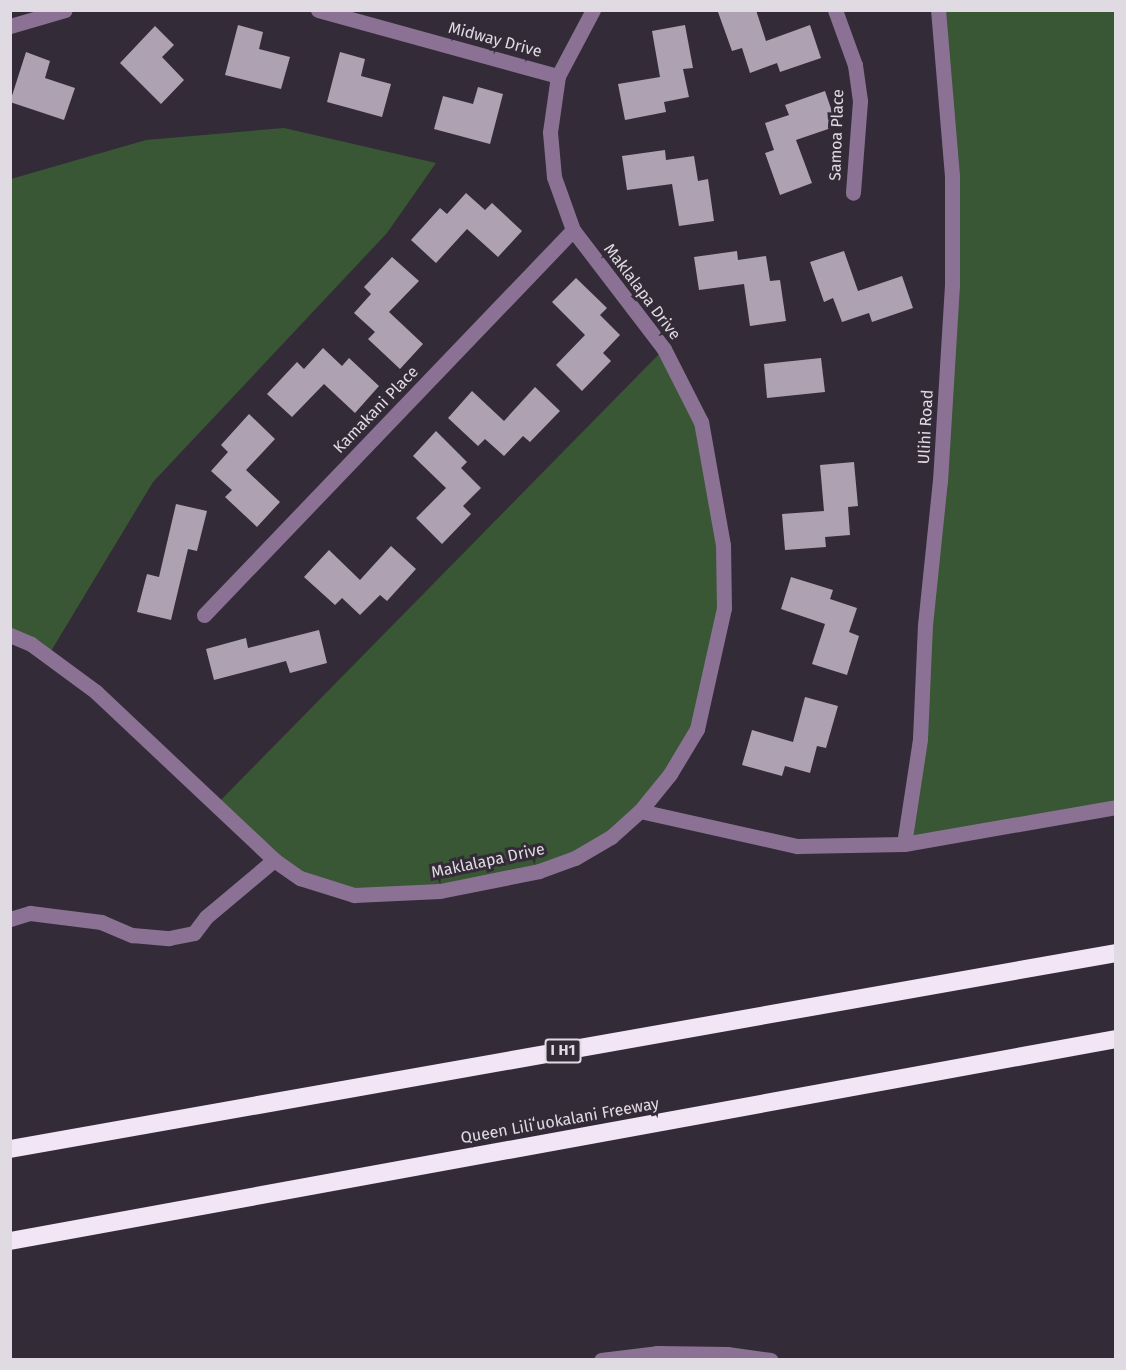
<!DOCTYPE html>
<meta charset="utf-8">
<style>
body{margin:0}
#map{position:relative;width:1126px;height:1370px;overflow:hidden;background:#342b38;font-family:"Fira Sans",sans-serif}
div>[style]{position:absolute}
.green>*{inset:0;background:#395734}
.building>*{inset:0;background:#aea2b2}
.minor>*{height:15px;margin:-7.5px;padding:0 7.5px;transform-origin:7.5px;border-radius:7.5px;background:#8b7295}
.highway>*{height:18px;margin:-9px;padding:0 9px;transform-origin:9px;border-radius:9px;background:#f1e5f6}
span{translate:-50% -50%;white-space:nowrap;text-align:center;line-height:1.15;-webkit-text-stroke:6px #342b38;paint-order:stroke}
.shield-label span{padding:2px 4px;background:#342b38;border:2px solid;border-radius:4px;-webkit-text-stroke-width:0}
.shield-label{font-size:15px;color:#e0dae2;font-weight:700}
.street-label{font-size:16px;color:#e0dae2}
.frame{position:absolute;inset:0;border:12px solid #e0dae2;pointer-events:none}
</style>
<div id="map">
<div class="green">
<i style="clip-path:polygon(938px 11px,1115px 11px,1115px 807px,904px 844px,952px 285px)"></i>
<i style="clip-path:polygon(284px 128px,436px 163px,387px 233px,153px 482px,48px 656px,11px 635px,11px 179px,146px 140px)"></i>
<i style="clip-path:polygon(664px 349px,701px 422px,724px 608px,697px 729px,611px 837px,539px 871px,377px 895px,300px 878px,215px 806px)"></i>
</div>
<div class="building">
<i style="clip-path:polygon(723px 10px,756px 10px,766px 41px,810px 25px,821px 58px,780px 72px,777px 63px,750px 73px,742px 48px,732px 51px,718px 12px)"></i>
<i style="clip-path:polygon(238px 25px,263px 32px,259px 49px,290px 57px,281px 89px,225px 75px)"></i>
<i style="clip-path:polygon(685px 25px,693px 68px,683px 69px,689px 97px,664px 102px,666px 112px,625px 120px,618px 84px,660px 77px,652px 31px)"></i>
<i style="clip-path:polygon(155px 26px,174px 45px,162px 57px,184px 80px,161px 104px,120px 63px)"></i>
<i style="clip-path:polygon(26px 52px,50px 61px,45px 78px,75px 88px,64px 120px,10px 102px)"></i>
<i style="clip-path:polygon(340px 52px,365px 59px,361px 76px,391px 84px,382px 117px,327px 102px)"></i>
<i style="clip-path:polygon(478px 87px,503px 94px,490px 144px,434px 129px,443px 96px,473px 104px)"></i>
<i style="clip-path:polygon(825px 91px,837px 126px,796px 140px,812px 183px,780px 195px,765px 153px,774px 150px,765px 123px,789px 115px,785px 105px)"></i>
<i style="clip-path:polygon(665px 150px,666px 160px,694px 156px,698px 181px,708px 179px,714px 221px,679px 226px,672px 184px,627px 190px,622px 156px)"></i>
<i style="clip-path:polygon(466px 193px,485px 210px,492px 203px,522px 231px,498px 257px,467px 229px,436px 263px,411px 240px,440px 208px,447px 214px)"></i>
<i style="clip-path:polygon(737px 251px,738px 260px,766px 256px,770px 281px,780px 280px,786px 321px,750px 326px,744px 284px,699px 290px,694px 257px)"></i>
<i style="clip-path:polygon(844px 251px,858px 291px,902px 276px,913px 308px,872px 322px,869px 313px,842px 322px,833px 298px,824px 302px,810px 262px)"></i>
<i style="clip-path:polygon(392px 257px,419px 281px,389px 312px,423px 344px,400px 369px,368px 339px,375px 332px,354px 313px,371px 294px,364px 287px)"></i>
<i style="clip-path:polygon(576px 278px,607px 308px,600px 315px,620px 335px,603px 353px,611px 361px,582px 391px,556px 365px,585px 335px,552px 302px)"></i>
<i style="clip-path:polygon(323px 348px,342px 366px,349px 358px,379px 386px,355px 413px,324px 384px,292px 417px,267px 394px,297px 362px,304px 369px)"></i>
<i style="clip-path:polygon(821px 358px,825px 392px,767px 398px,764px 364px)"></i>
<i style="clip-path:polygon(535px 387px,560px 411px,530px 442px,523px 436px,504px 456px,485px 439px,478px 446px,448px 418px,472px 391px,504px 421px)"></i>
<i style="clip-path:polygon(249px 414px,275px 439px,246px 470px,280px 502px,257px 527px,225px 497px,232px 490px,211px 471px,228px 452px,221px 445px)"></i>
<i style="clip-path:polygon(436px 431px,467px 462px,461px 468px,481px 488px,463px 506px,471px 514px,442px 544px,416px 518px,446px 488px,413px 456px)"></i>
<i style="clip-path:polygon(854px 462px,858px 506px,848px 507px,850px 535px,825px 537px,826px 547px,785px 550px,782px 514px,824px 511px,820px 465px)"></i>
<i style="clip-path:polygon(176px 504px,207px 511px,197px 551px,188px 549px,171px 620px,137px 612px,147px 574px,159px 577px)"></i>
<i style="clip-path:polygon(391px 546px,416px 569px,387px 601px,380px 595px,360px 615px,342px 598px,335px 605px,304px 577px,329px 550px,360px 580px)"></i>
<i style="clip-path:polygon(791px 577px,833px 590px,830px 599px,857px 608px,849px 632px,859px 636px,847px 675px,812px 664px,825px 624px,781px 609px)"></i>
<i style="clip-path:polygon(319px 630px,327px 663px,290px 673px,286px 661px,214px 680px,206px 649px,246px 638px,248px 648px)"></i>
<i style="clip-path:polygon(805px 697px,838px 706px,826px 748px,817px 746px,810px 773px,785px 766px,782px 776px,742px 765px,752px 730px,793px 742px)"></i>
</div>
<div class="minor">
<i style="left:318px;top:10px;width:249px;rotate:15.4deg"></i>
<i style="left:835px;top:10px;width:59px;rotate:70deg"></i>
<i style="left:855px;top:65px;width:36px;rotate:82deg"></i>
<i style="left:860px;top:101px;width:92px;rotate:94.4deg"></i>
<i style="left:10px;top:26px;width:57px;rotate:-16.2deg"></i>
<i style="left:204px;top:615px;width:533px;rotate:-46.22deg"></i>
<i style="left:10px;top:635px;width:23px;rotate:23deg"></i>
<i style="left:31px;top:644px;width:81px;rotate:36.4deg"></i>
<i style="left:96px;top:692px;width:245px;rotate:43.3deg"></i>
<i style="left:274px;top:860px;width:32px;rotate:35deg"></i>
<i style="left:300px;top:878px;width:57px;rotate:17.5deg"></i>
<i style="left:354px;top:895px;width:86px;rotate:-2.7deg"></i>
<i style="left:440px;top:891px;width:101px;rotate:-11.4deg"></i>
<i style="left:539px;top:871px;width:38px;rotate:-20deg"></i>
<i style="left:575px;top:858px;width:42px;rotate:-30.3deg"></i>
<i style="left:611px;top:837px;width:39px;rotate:-42deg"></i>
<i style="left:640px;top:811px;width:48px;rotate:-51deg"></i>
<i style="left:670px;top:774px;width:52px;rotate:-59deg"></i>
<i style="left:697px;top:729px;width:124px;rotate:-77.4deg"></i>
<i style="left:724px;top:608px;width:63px;rotate:-90.9deg"></i>
<i style="left:723px;top:545px;width:125px;rotate:-100.1deg"></i>
<i style="left:701px;top:422px;width:82px;rotate:-116.9deg"></i>
<i style="left:664px;top:349px;width:150px;rotate:-127.4deg"></i>
<i style="left:573px;top:230px;width:56px;rotate:-109.7deg"></i>
<i style="left:554px;top:177px;width:45px;rotate:-95.1deg"></i>
<i style="left:550px;top:132px;width:57px;rotate:-81.9deg"></i>
<i style="left:558px;top:76px;width:75px;rotate:-62.1deg"></i>
<i style="left:640px;top:811px;width:161px;rotate:12.6deg"></i>
<i style="left:797px;top:846px;width:107px;rotate:-1.1deg"></i>
<i style="left:904px;top:844px;width:215px;rotate:-9.9deg"></i>
<i style="left:904px;top:844px;width:106px;rotate:-81.3deg"></i>
<i style="left:920px;top:739px;width:114px;rotate:-87.5deg"></i>
<i style="left:925px;top:625px;width:145px;rotate:-84.1deg"></i>
<i style="left:940px;top:481px;width:196px;rotate:-86.5deg"></i>
<i style="left:952px;top:285px;width:109px;rotate:-90deg"></i>
<i style="left:952px;top:176px;width:167px;rotate:-94.8deg"></i>
<i style="left:10px;top:919px;width:21px;rotate:-17deg"></i>
<i style="left:30px;top:913px;width:72px;rotate:7.2deg"></i>
<i style="left:101px;top:922px;width:34px;rotate:23deg"></i>
<i style="left:132px;top:935px;width:37px;rotate:5deg"></i>
<i style="left:169px;top:938px;width:25px;rotate:-11deg"></i>
<i style="left:194px;top:933px;width:20px;rotate:-53deg"></i>
<i style="left:206px;top:917px;width:89px;rotate:-40deg"></i>
<i style="left:601px;top:1360px;width:56px;rotate:-7.1deg"></i>
<i style="left:657px;top:1353px;width:70px;rotate:0.8deg"></i>
<i style="left:727px;top:1354px;width:44px;rotate:7.8deg"></i>
</div>
<div class="highway">
<i style="left:10px;top:1149px;width:1123px;rotate:-10.05deg"></i>
<i style="left:10px;top:1241px;width:1124px;rotate:-10.35deg"></i>
</div>
<div class="shield-label">
<span style="left:563px;top:1051px">I H1</span>
</div>
<div class="street-label">
<span style="left:495px;top:40px;rotate:15deg">Midway Drive</span>
<span style="left:837px;top:135px;rotate:-88deg">Samoa Place</span>
<span style="left:642px;top:292px;rotate:53deg">Maklalapa Drive</span>
<span style="left:376px;top:410px;rotate:-46deg">Kamakani Place</span>
<span style="left:926px;top:427px;rotate:-87deg">Ulihi Road</span>
<span style="left:488px;top:861px;rotate:-12deg">Maklalapa Drive</span>
<span style="left:560px;top:1121px;rotate:-10deg">Queen Liliʻuokalani Freeway</span>
</div>
<div class="frame"></div>
</div>
